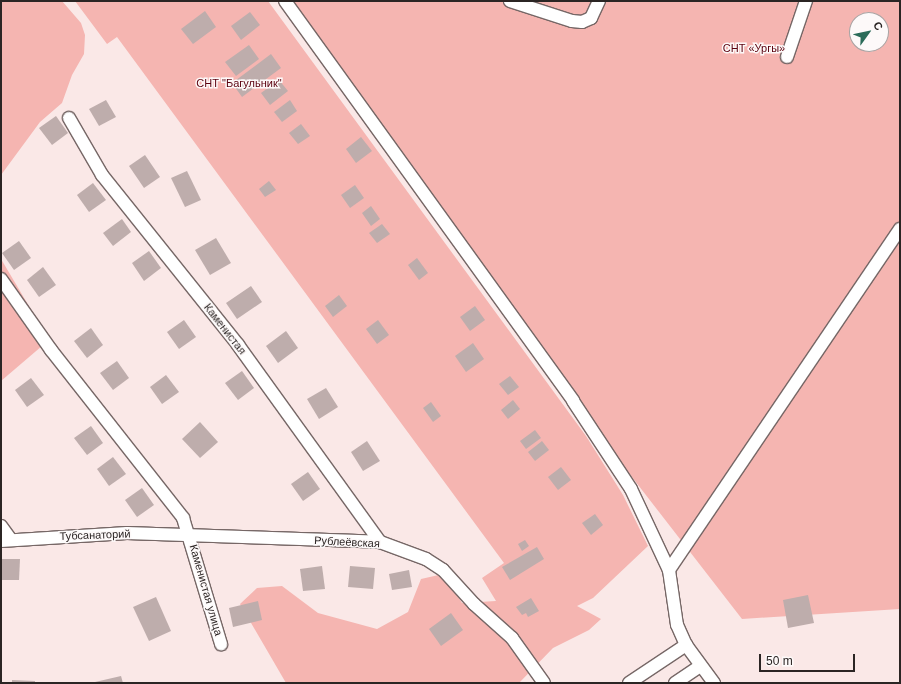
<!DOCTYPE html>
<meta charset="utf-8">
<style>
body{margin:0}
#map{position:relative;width:901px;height:684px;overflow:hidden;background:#fae8e7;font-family:Helvetica,sans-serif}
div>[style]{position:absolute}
.green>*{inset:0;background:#f5b5b1}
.building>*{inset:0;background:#beadac}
.roads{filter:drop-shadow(1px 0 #766766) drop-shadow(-1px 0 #766766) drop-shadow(0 1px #766766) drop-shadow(0 -1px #766766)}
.street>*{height:12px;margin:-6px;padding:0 6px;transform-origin:6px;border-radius:6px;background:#fff}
span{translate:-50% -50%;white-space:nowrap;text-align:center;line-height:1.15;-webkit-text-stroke:3px #fdf9f9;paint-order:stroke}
.park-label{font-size:11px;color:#5a000e}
.street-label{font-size:11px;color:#2b2524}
.frame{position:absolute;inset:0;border:2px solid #2b2524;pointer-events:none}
.north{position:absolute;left:849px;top:12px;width:40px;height:40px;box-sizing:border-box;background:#fdf9f9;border:1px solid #a9a4a4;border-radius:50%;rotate:57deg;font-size:11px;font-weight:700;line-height:16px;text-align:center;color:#2b2524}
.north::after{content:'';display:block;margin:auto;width:14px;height:18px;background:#2b6b59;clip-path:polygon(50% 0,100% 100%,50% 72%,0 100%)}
.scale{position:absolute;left:759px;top:654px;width:96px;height:18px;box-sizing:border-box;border:2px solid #2b2524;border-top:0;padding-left:5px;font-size:12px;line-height:14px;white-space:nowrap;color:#2b2524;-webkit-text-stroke:3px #fdf9f9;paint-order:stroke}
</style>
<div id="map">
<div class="green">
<i style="clip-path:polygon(1px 1px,62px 1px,81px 23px,85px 35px,84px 54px,72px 75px,62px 103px,40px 122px,1px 175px)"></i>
<i style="clip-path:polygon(75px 1px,268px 1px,586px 436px,623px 495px,648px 546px,593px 598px,577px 606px,601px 619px,589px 630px,553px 648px,519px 683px,286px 683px,240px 604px,257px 588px,282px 586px,318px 613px,377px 629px,408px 612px,421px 579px,443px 574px,462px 603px,496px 601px,482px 578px,504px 563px,117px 37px,107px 44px)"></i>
<i style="clip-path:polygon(evenodd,286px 1px,900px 1px,900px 609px,742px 619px,573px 401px,286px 1px,857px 20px,881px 20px,881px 44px,857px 44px,857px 20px)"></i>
<i style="clip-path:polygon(1px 259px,49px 340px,1px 381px)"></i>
</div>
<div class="building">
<i style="clip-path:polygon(205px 11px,216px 27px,193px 44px,181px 29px)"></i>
<i style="clip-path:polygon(250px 12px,260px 25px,241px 40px,231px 26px)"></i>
<i style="clip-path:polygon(249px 45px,259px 59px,236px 76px,225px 62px)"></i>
<i style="clip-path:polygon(271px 54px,281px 68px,242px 97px,232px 83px)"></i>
<i style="clip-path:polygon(279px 80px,288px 91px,270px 105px,261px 93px)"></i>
<i style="clip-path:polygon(106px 100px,116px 117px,99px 126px,89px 109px)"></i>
<i style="clip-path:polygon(290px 100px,297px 111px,282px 122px,274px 112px)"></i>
<i style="clip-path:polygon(56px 116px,68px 133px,52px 145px,39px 128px)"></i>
<i style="clip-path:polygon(301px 124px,310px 136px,298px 144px,289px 133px)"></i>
<i style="clip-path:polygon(361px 137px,372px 151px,356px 163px,346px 149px)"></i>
<i style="clip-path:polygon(145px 155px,160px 177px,144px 188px,129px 166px)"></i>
<i style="clip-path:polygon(187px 171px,201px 200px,185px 207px,171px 178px)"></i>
<i style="clip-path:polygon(269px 181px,276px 190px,265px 197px,259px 189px)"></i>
<i style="clip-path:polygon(93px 183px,106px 200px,89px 212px,77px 195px)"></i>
<i style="clip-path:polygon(355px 185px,364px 198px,350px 208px,341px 195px)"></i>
<i style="clip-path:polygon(371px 206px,380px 219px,371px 226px,362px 213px)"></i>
<i style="clip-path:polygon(122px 219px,131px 232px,113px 246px,103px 233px)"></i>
<i style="clip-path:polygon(382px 224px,390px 234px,377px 243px,369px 233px)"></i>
<i style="clip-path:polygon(216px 238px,231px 263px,210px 275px,195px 250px)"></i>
<i style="clip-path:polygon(19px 241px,31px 258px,14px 270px,2px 253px)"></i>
<i style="clip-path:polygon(149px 251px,161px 268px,144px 281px,132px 263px)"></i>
<i style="clip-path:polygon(417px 258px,428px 273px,419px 280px,408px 265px)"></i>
<i style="clip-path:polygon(43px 267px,56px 285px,39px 297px,27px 280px)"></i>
<i style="clip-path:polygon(251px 286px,262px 302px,237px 319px,226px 303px)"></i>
<i style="clip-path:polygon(339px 295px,347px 306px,333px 317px,325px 306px)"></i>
<i style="clip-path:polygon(475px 306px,485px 320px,470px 331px,460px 317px)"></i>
<i style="clip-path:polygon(184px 320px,196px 337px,179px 349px,167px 332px)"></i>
<i style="clip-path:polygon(378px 320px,389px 335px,377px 344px,366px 329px)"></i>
<i style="clip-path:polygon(91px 328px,103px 345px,87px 358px,74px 341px)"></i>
<i style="clip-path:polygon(286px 331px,298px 348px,278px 363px,266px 346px)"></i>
<i style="clip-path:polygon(473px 343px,484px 359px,466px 372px,455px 356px)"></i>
<i style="clip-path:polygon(117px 361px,129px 378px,113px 390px,100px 373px)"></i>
<i style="clip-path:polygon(242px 371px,254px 388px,238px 400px,225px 383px)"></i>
<i style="clip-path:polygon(166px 375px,179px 392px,162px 404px,150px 387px)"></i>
<i style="clip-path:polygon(510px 376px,519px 387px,508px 395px,499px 384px)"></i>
<i style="clip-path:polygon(31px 378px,44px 395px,27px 407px,15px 390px)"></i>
<i style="clip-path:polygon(326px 388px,338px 407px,319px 419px,307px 399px)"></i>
<i style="clip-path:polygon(513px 400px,520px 409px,508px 419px,501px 410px)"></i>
<i style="clip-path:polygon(431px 402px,441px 416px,433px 422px,423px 408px)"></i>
<i style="clip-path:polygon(200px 422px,218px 442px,200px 458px,182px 439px)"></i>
<i style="clip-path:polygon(91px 426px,103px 443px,87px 455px,74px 438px)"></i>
<i style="clip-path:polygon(535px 430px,541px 438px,526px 449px,520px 441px)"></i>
<i style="clip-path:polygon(367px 441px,380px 461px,363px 471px,351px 452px)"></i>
<i style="clip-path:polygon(542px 441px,549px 450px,535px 461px,528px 452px)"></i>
<i style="clip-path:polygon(113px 457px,126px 474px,109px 486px,97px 469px)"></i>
<i style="clip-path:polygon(561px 467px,571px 480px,558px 490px,548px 477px)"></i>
<i style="clip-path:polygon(308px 472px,320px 489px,303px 501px,291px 484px)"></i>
<i style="clip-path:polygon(142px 488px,154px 505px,137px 517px,125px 500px)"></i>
<i style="clip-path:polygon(595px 514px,603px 525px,591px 535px,582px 523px)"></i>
<i style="clip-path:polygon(525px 540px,529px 546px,522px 551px,518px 544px)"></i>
<i style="clip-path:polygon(537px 547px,544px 559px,510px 580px,502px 567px)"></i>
<i style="clip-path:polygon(1px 559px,20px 559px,19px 580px,1px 580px)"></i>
<i style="clip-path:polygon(322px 566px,325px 589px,303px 591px,300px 569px)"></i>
<i style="clip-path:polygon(350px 566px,375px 568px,373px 589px,348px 587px)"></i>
<i style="clip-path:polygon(409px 570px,412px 587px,392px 590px,389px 574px)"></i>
<i style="clip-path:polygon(808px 595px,814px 623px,788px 628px,783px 600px)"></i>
<i style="clip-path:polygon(156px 597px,171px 631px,149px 641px,133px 607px)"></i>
<i style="clip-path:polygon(531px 598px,539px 611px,528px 617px,526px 613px,522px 615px,516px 607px)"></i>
<i style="clip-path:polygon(258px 601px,262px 620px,233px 627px,229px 608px)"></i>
<i style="clip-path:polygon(451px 613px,463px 630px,441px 646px,429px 629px)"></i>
<i style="clip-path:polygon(121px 676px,123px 683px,95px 683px,95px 682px)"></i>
<i style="clip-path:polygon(12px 680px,35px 681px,35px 683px,12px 683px)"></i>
</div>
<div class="roads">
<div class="street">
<i style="left:285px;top:1px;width:493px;rotate:54.2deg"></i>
<i style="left:573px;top:401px;width:105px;rotate:56.6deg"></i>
<i style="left:631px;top:489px;width:89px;rotate:64.9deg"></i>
<i style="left:510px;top:1px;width:65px;rotate:17.9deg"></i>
<i style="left:572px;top:21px;width:10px;rotate:6deg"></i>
<i style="left:582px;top:22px;width:10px;rotate:-24deg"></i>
<i style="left:591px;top:18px;width:19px;rotate:-65deg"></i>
<i style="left:787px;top:57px;width:59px;rotate:-71.3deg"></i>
<i style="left:69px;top:118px;width:66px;rotate:59.9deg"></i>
<i style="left:102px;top:175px;width:218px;rotate:51.3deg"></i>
<i style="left:238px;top:345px;width:243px;rotate:54.2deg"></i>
<i style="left:1px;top:279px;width:87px;rotate:54.8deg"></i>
<i style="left:51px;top:350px;width:214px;rotate:51.8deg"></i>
<i style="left:183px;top:518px;width:132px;rotate:73.2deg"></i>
<i style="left:1px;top:526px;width:17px;rotate:54deg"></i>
<i style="left:1px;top:541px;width:126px;rotate:-3.6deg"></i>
<i style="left:127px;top:533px;width:253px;rotate:2deg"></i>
<i style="left:380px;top:542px;width:49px;rotate:20.3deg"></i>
<i style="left:426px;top:559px;width:20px;rotate:33deg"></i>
<i style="left:443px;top:570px;width:46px;rotate:47.6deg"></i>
<i style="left:474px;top:604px;width:51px;rotate:41.8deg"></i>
<i style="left:512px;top:638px;width:55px;rotate:54.6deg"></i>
<i style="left:629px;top:683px;width:69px;rotate:-33.7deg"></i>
<i style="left:675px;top:683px;width:30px;rotate:-34deg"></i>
<i style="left:714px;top:683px;width:47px;rotate:-126.4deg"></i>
<i style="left:686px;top:645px;width:22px;rotate:-114deg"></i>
<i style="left:677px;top:625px;width:56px;rotate:-98.3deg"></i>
<i style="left:669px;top:570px;width:412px;rotate:-55.9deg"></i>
</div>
</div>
<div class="park-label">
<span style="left:754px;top:48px">СНТ «Ургы»</span>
<span style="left:239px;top:83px">СНТ "Багульник"</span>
</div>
<div class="street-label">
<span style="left:225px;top:329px;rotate:52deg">Каменистая</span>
<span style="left:95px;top:535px;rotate:-2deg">Тубсанаторий</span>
<span style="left:347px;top:542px;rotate:3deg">Рублеёвская</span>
<span style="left:206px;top:590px;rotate:74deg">Каменистая улица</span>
</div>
<div class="frame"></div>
<div class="north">С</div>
<div class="scale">50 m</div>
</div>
